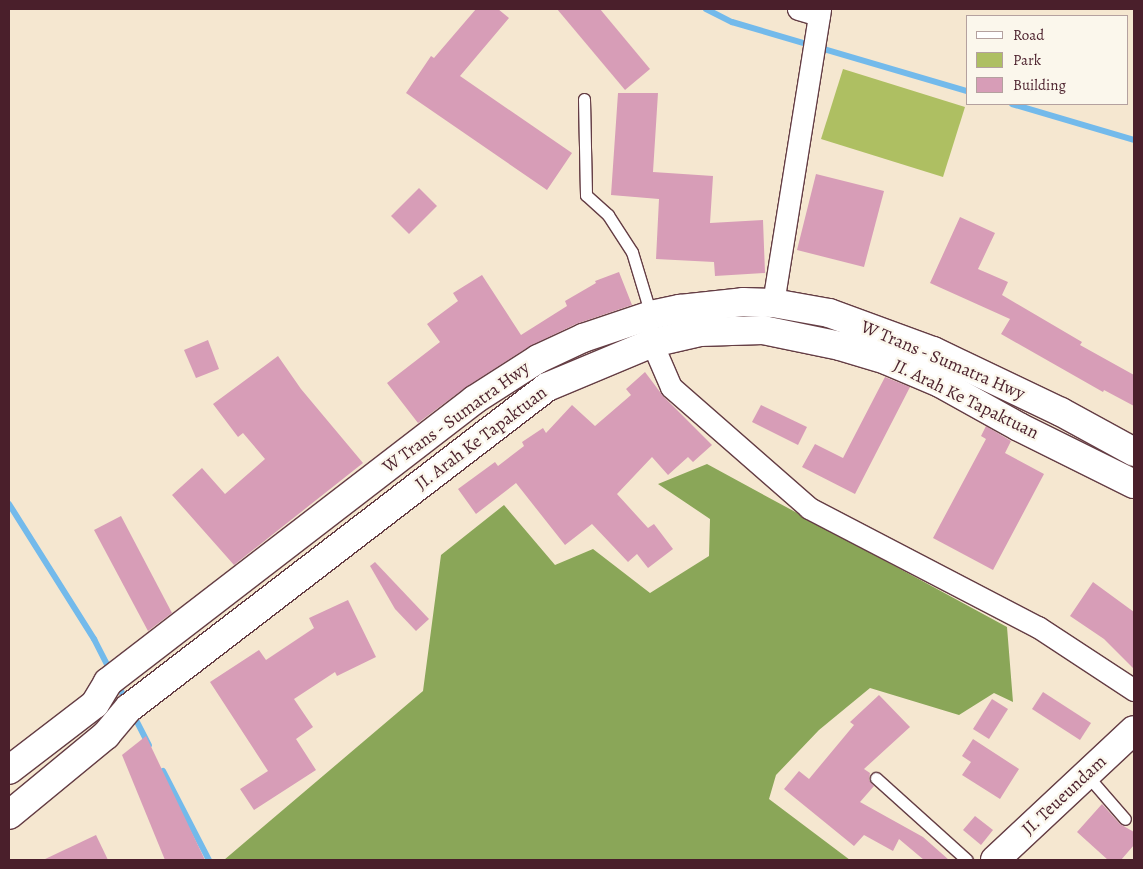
<!DOCTYPE html>
<style>
body{margin:0}
#map{position:relative;width:1143px;height:869px;overflow:hidden;background:#f5e7d0;font-family:Alegreya,serif}
div>[style]{position:absolute}
.green>*{inset:0;background:#aebf62}
.forest>*{inset:0;background:#8aa658}
.stream>*{height:6px;margin:-3px;padding:0 3px;transform-origin:3px;border-radius:3px;background:#73baeb}
.building>*{inset:0;background:#d79db7}
.roads{filter:drop-shadow(1px 0 #643d44) drop-shadow(-1px 0 #643d44) drop-shadow(0 1px #643d44) drop-shadow(0 -1px #643d44)}
.lane>*{height:11px;margin:-5.5px;padding:0 5.5px;transform-origin:5.5px;border-radius:5.5px;background:#fff}
.street>*{height:21px;margin:-10.5px;padding:0 10.5px;transform-origin:10.5px;border-radius:10.5px;background:#fff}
.secondary>*{height:28px;margin:-14px;padding:0 14px;transform-origin:14px;border-radius:14px;background:#fff}
.highway>*{height:28px;margin:-14px;padding:0 14px;transform-origin:14px;border-radius:14px;background:#fff}
span{translate:-50% -50%;white-space:nowrap;text-align:center;line-height:1.15;-webkit-text-stroke:4.5px #fbf7ec;paint-order:stroke}
.street-label{font-size:18px;color:#4a1f2b}
.frame{position:absolute;inset:0;border:10px solid #4a1f2b;pointer-events:none}
.legend{position:absolute;left:966px;top:15px;width:162px;height:90px;box-sizing:border-box;background:#fbf7ec;border:1px solid #b4a19f;margin:0;padding:6px 9px;list-style:none;font-size:15px;color:#4a1f2b}
.legend li{display:flex;align-items:center;gap:10px;height:25px}
.legend b{width:25px;border:1px solid #b4a19f}
</style>
<div id="map">
<div class="green">
<i style="clip-path:polygon(843px 69px,965px 107px,943px 177px,821px 139px)"></i>
</div>
<div class="forest">
<i style="clip-path:polygon(707px 464px,1007px 627px,1013px 702px,994px 693px,959px 715px,870px 688px,819px 730px,776px 775px,769px 799px,850px 860px,224px 860px,423px 691px,441px 555px,504px 505px,555px 565px,593px 549px,650px 593px,709px 556px,710px 519px,658px 484px)"></i>
</div>
<div class="stream">
<i style="left:706px;top:9px;width:29px;rotate:27deg"></i>
<i style="left:732px;top:22px;width:245px;rotate:16.4deg"></i>
<i style="left:1012px;top:104px;width:127px;rotate:16.4deg"></i>
<i style="left:9px;top:504px;width:160px;rotate:57.8deg"></i>
<i style="left:94px;top:639px;width:37px;rotate:63deg"></i>
<i style="left:117px;top:683px;width:22px;rotate:63deg"></i>
<i style="left:133px;top:714px;width:35px;rotate:63deg"></i>
<i style="left:163px;top:771px;width:100px;rotate:62.7deg"></i>
</div>
<div class="building">
<i style="clip-path:polygon(476px 9px,498px 9px,509px 18px,460px 76px,572px 153px,547px 190px,406px 93px,431px 56px,434px 58px)"></i>
<i style="clip-path:polygon(557px 9px,600px 9px,650px 69px,625px 90px)"></i>
<i style="clip-path:polygon(618px 93px,658px 93px,653px 172px,713px 176px,710px 223px,763px 220px,765px 273px,715px 276px,714px 262px,656px 259px,659px 199px,611px 195px)"></i>
<i style="clip-path:polygon(816px 174px,884px 191px,864px 267px,797px 250px)"></i>
<i style="clip-path:polygon(419px 188px,437px 206px,409px 234px,391px 216px)"></i>
<i style="clip-path:polygon(960px 217px,995px 233px,978px 269px,1008px 282px,1002px 295px,1082px 342px,1080px 345px,1134px 375px,1134px 406px,1104px 390px,1103px 392px,1001px 334px,1010px 319px,930px 283px)"></i>
<i style="clip-path:polygon(619px 272px,632px 305px,576px 324px,530px 346px,466px 387px,418px 423px,387px 383px,440px 342px,427px 324px,458px 301px,453px 293px,482px 275px,521px 335px,567px 306px,565px 301px,596px 283px,595px 281px)"></i>
<i style="clip-path:polygon(208px 340px,219px 369px,196px 378px,184px 350px)"></i>
<i style="clip-path:polygon(278px 356px,301px 389px,363px 463px,234px 565px,172px 495px,202px 468px,225px 494px,265px 459px,243px 433px,238px 437px,213px 404px)"></i>
<i style="clip-path:polygon(645px 372px,663px 396px,712px 445px,693px 462px,688px 457px,668px 475px,652px 457px,617px 494px,648px 528px,654px 524px,673px 549px,648px 568px,637px 554px,628px 562px,592px 524px,565px 545px,516px 483px,476px 514px,458px 489px,495px 462px,498px 466px,524px 446px,522px 442px,543px 428px,546px 433px,572px 405px,595px 426px,631px 395px,626px 389px)"></i>
<i style="clip-path:polygon(885px 377px,910px 387px,855px 494px,802px 467px,815px 444px,843px 458px)"></i>
<i style="clip-path:polygon(761px 405px,807px 427px,798px 445px,752px 422px)"></i>
<i style="clip-path:polygon(986px 426px,1011px 441px,1005px 453px,1044px 474px,993px 570px,933px 538px,986px 439px,981px 436px)"></i>
<i style="clip-path:polygon(121px 516px,172px 613px,148px 631px,94px 530px)"></i>
<i style="clip-path:polygon(375px 562px,429px 619px,416px 631px,395px 609px,370px 566px)"></i>
<i style="clip-path:polygon(1093px 582px,1134px 612px,1134px 669px,1104px 639px,1070px 616px)"></i>
<i style="clip-path:polygon(348px 600px,376px 657px,337px 676px,335px 672px,294px 699px,313px 727px,296px 739px,316px 770px,254px 810px,240px 789px,268px 771px,210px 682px,259px 650px,266px 660px,314px 628px,309px 618px)"></i>
<i style="clip-path:polygon(1043px 692px,1091px 723px,1080px 740px,1032px 709px)"></i>
<i style="clip-path:polygon(879px 695px,910px 727px,864px 769px,870px 773px,869px 780px,874px 786px,860px 802px,923px 837px,949px 860px,924px 860px,899px 839px,893px 851px,864px 835px,854px 846px,784px 789px,799px 771px,809px 779px,854px 725px,850px 722px)"></i>
<i style="clip-path:polygon(992px 699px,1008px 709px,989px 739px,973px 729px)"></i>
<i style="clip-path:polygon(146px 736px,205px 860px,165px 860px,122px 755px)"></i>
<i style="clip-path:polygon(973px 739px,1019px 769px,1000px 799px,962px 775px,971px 762px,962px 756px)"></i>
<i style="clip-path:polygon(1102px 804px,1120px 824px,1134px 832px,1134px 845px,1121px 860px,1108px 860px,1077px 832px)"></i>
<i style="clip-path:polygon(975px 816px,993px 830px,981px 845px,963px 830px)"></i>
<i style="clip-path:polygon(96px 835px,108px 860px,43px 860px)"></i>
</div>
<div class="roads">
<div class="lane">
<i style="left:584px;top:99px;width:96px;rotate:88.8deg"></i>
<i style="left:586px;top:195px;width:30px;rotate:42deg"></i>
<i style="left:608px;top:215px;width:44px;rotate:57deg"></i>
<i style="left:632px;top:252px;width:66px;rotate:73.2deg"></i>
<i style="left:1095px;top:771px;width:10px;rotate:107deg"></i>
<i style="left:1092px;top:781px;width:50px;rotate:49deg"></i>
<i style="left:876px;top:778px;width:122px;rotate:42deg"></i>
</div>
<div class="street">
<i style="left:798px;top:9px;width:22px;rotate:16deg"></i>
<i style="left:773px;top:303px;width:298px;rotate:-80.9deg"></i>
<i style="left:652px;top:343px;width:48px;rotate:66.6deg"></i>
<i style="left:671px;top:387px;width:184px;rotate:41.2deg"></i>
<i style="left:809px;top:508px;width:258px;rotate:27.5deg"></i>
<i style="left:1038px;top:627px;width:115px;rotate:33.3deg"></i>
</div>
<div class="secondary">
<i style="left:995px;top:860px;width:190px;rotate:-43.1deg"></i>
</div>
<div class="highway">
<i style="left:9px;top:770px;width:108px;rotate:-37.5deg"></i>
<i style="left:95px;top:704px;width:26px;rotate:-59deg"></i>
<i style="left:108px;top:682px;width:462px;rotate:-37.6deg"></i>
<i style="left:474px;top:400px;width:76px;rotate:-32.6deg"></i>
<i style="left:538px;top:359px;width:50px;rotate:-25deg"></i>
<i style="left:583px;top:338px;width:72px;rotate:-18.7deg"></i>
<i style="left:651px;top:315px;width:30px;rotate:-12deg"></i>
<i style="left:680px;top:309px;width:63px;rotate:-6.3deg"></i>
<i style="left:743px;top:302px;width:30px;rotate:2deg"></i>
<i style="left:773px;top:303px;width:57px;rotate:10.1deg"></i>
<i style="left:829px;top:313px;width:111px;rotate:20.1deg"></i>
<i style="left:933px;top:351px;width:142px;rotate:25.5deg"></i>
<i style="left:1061px;top:412px;width:83px;rotate:28.7deg"></i>
<i style="left:9px;top:815px;width:126px;rotate:-39.5deg"></i>
<i style="left:106px;top:735px;width:35px;rotate:-50deg"></i>
<i style="left:129px;top:708px;width:527px;rotate:-37.52deg"></i>
<i style="left:547px;top:387px;width:114px;rotate:-22.7deg"></i>
<i style="left:652px;top:343px;width:49px;rotate:-12.9deg"></i>
<i style="left:700px;top:332px;width:63px;rotate:-1.8deg"></i>
<i style="left:763px;top:330px;width:79px;rotate:11.7deg"></i>
<i style="left:840px;top:346px;width:48px;rotate:16.9deg"></i>
<i style="left:886px;top:360px;width:59px;rotate:23.1deg"></i>
<i style="left:940px;top:383px;width:90px;rotate:29.1deg"></i>
<i style="left:1019px;top:427px;width:128px;rotate:26.4deg"></i>
</div>
</div>
<div class="street-label">
<span style="left:943px;top:360px;rotate:23deg">W Trans - Sumatra Hwy</span>
<span style="left:966px;top:399px;rotate:26deg">JI. Arah Ke Tapaktuan</span>
<span style="left:456px;top:417px;rotate:-36deg">W Trans - Sumatra Hwy</span>
<span style="left:481px;top:438px;rotate:-37deg">JI. Arah Ke Tapaktuan</span>
<span style="left:1064px;top:795px;rotate:-43deg">JI. Teueundam</span>
</div>
<div class="frame"></div>
<ul class="legend">
<li><b style="height:6px;background:#fff"></b>Road</li>
<li><b style="height:14px;background:#aebf62"></b>Park</li>
<li><b style="height:14px;background:#d79db7"></b>Building</li>
</ul>
</div>
